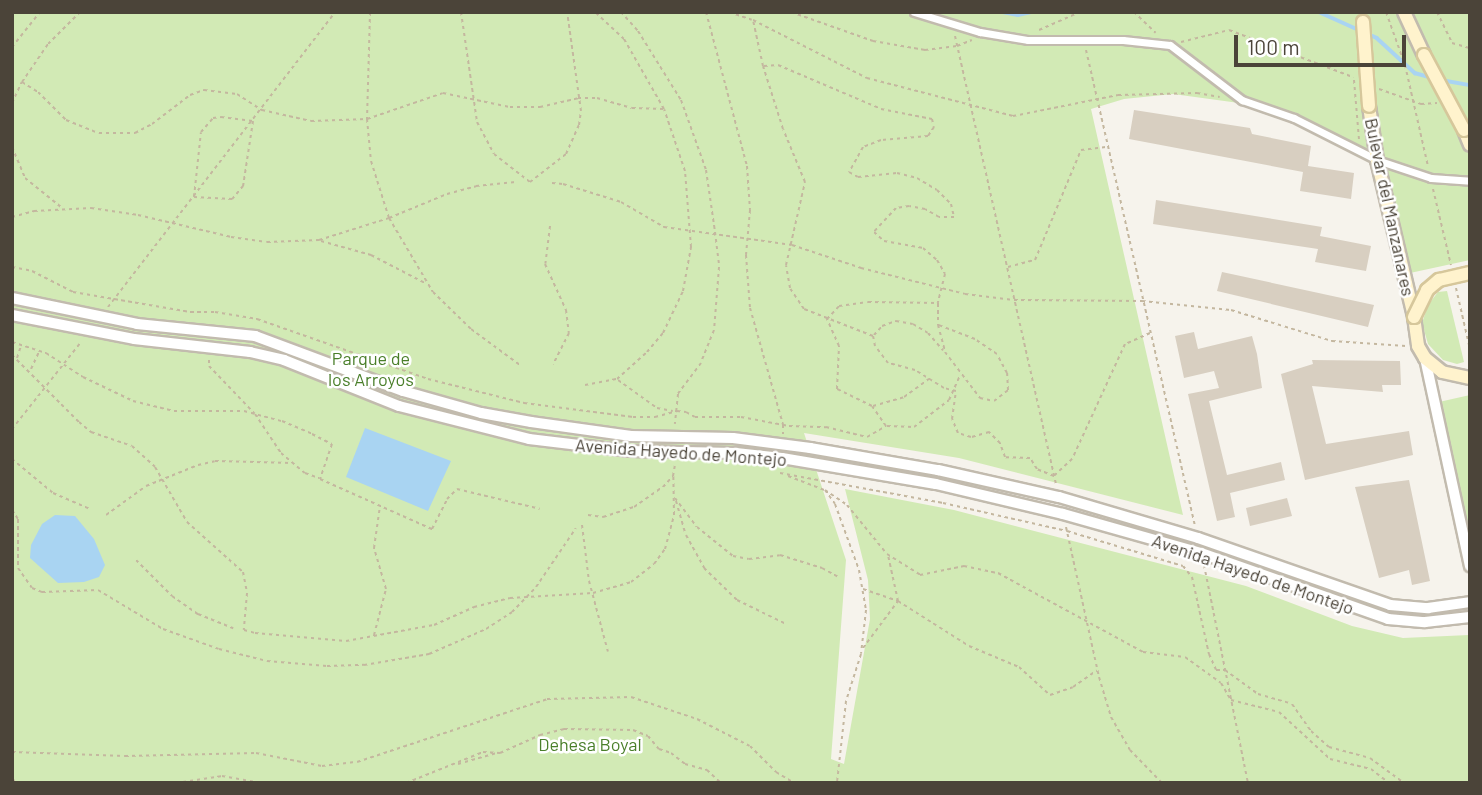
<!DOCTYPE html>
<style>
body{margin:0}
#map{position:relative;width:1482px;height:795px;overflow:hidden;background:#f6f3ec;font-family:Barlow,sans-serif}
div>[style]{position:absolute}
.green>*{inset:0;background:#d2eab5}
.water>*{inset:0;background:#a9d4f2}
.stream>*{height:3.5px;margin:-1.75px;padding:0 1.75px;transform-origin:1.75px;border-radius:1.75px;background:#a9d4f2}
.building>*{inset:0;background:#d8cfc1}
.path>*{height:2px;margin-top:-1px;transform-origin:0;background:repeating-linear-gradient(90deg,#c4b79f 0 3.5px,transparent 0 7px)}
.roads{filter:drop-shadow(2px 0 #c2bbae) drop-shadow(-2px 0 #c2bbae) drop-shadow(0 2px #c2bbae) drop-shadow(0 -2px #c2bbae)}
.pedestrian>*{height:7px;margin:-3.5px;padding:0 3.5px;transform-origin:3.5px;border-radius:3.5px;background:#fff}
.tertiary>*{height:10px;margin:-5px;padding:0 5px;transform-origin:5px;border-radius:5px;background:#fff}
.secondary>*{height:12px;margin:-6px;padding:0 6px;transform-origin:6px;border-radius:6px;background:#fff3cd}
.bridges{filter:drop-shadow(2px 0 #d6c79b) drop-shadow(-2px 0 #d6c79b) drop-shadow(0 2px #d6c79b) drop-shadow(0 -2px #d6c79b)}
.secondary-bridge>*{height:12px;margin:-6px;padding:0 6px;transform-origin:6px;border-radius:6px;background:#fff3cd}
span{translate:-50% -50%;white-space:nowrap;text-align:center;line-height:1.15;-webkit-text-stroke:5px #fff;paint-order:stroke}
.street-label{font-size:18px;color:#4b4439}
.park-label{font-size:18px;color:#4a7f2a}
.frame{position:absolute;inset:0;border:14px solid #4b4439;pointer-events:none}
.scale{position:absolute;left:1234px;top:35px;width:172px;height:32px;box-sizing:border-box;border:4px solid #4b4439;border-top:0;padding-left:9px;font-size:21px;line-height:24px;white-space:nowrap;color:#4b4439;-webkit-text-stroke:5px #fff;paint-order:stroke}
</style>
<div id="map">
<div class="green">
<i style="clip-path:polygon(12px 12px,1470px 12px,1470px 260px,1410px 273px,1387px 170px,1261px 106px,1173px 94px,1124px 99px,1091px 109px,1183px 515px,959px 458px,804px 433px,846px 560px,831px 759px,844px 764px,870px 619px,868px 580px,845px 489px,954px 510px,1246px 586px,1352px 626px,1403px 638px,1469px 635px,1470px 783px,12px 783px)"></i>
<i style="clip-path:polygon(1447px 291px,1464px 362px,1457px 364px,1443px 360px,1428px 344px,1422px 323px,1428px 305px,1438px 292px)"></i>
<i style="clip-path:polygon(1470px 395px,1470px 537px,1439px 402px)"></i>
</div>
<div class="water">
<i style="clip-path:polygon(365px 428px,451px 461px,428px 511px,346px 477px)"></i>
<i style="clip-path:polygon(55px 515px,75px 516px,94px 539px,105px 565px,99px 577px,84px 582px,58px 583px,30px 558px,31px 545px,42px 524px)"></i>
</div>
<div class="stream">
<i style="left:1003px;top:12px;width:15px;rotate:11deg"></i>
<i style="left:1018px;top:15px;width:13px;rotate:-13deg"></i>
<i style="left:1319px;top:12px;width:44px;rotate:24.2deg"></i>
<i style="left:1366px;top:33px;width:12px;rotate:24deg"></i>
<i style="left:1377px;top:38px;width:52px;rotate:42.6deg"></i>
<i style="left:1415px;top:73px;width:19px;rotate:16deg"></i>
<i style="left:1441px;top:80px;width:29px;rotate:10deg"></i>
</div>
<div class="building">
<i style="clip-path:polygon(1134px 110px,1250px 128px,1252px 134px,1311px 146px,1308px 166px,1354px 173px,1351px 199px,1300px 191px,1303px 172px,1129px 139px)"></i>
<i style="clip-path:polygon(1156px 200px,1322px 227px,1320px 236px,1371px 246px,1366px 271px,1315px 262px,1318px 249px,1153px 224px)"></i>
<i style="clip-path:polygon(1222px 272px,1374px 305px,1368px 327px,1217px 291px)"></i>
<i style="clip-path:polygon(1194px 332px,1198px 349px,1252px 336px,1257px 354px,1262px 388px,1209px 401px,1227px 475px,1281px 462px,1285px 480px,1230px 493px,1235px 517px,1217px 521px,1188px 394px,1219px 388px,1214px 371px,1184px 378px,1175px 336px)"></i>
<i style="clip-path:polygon(1312px 360px,1400px 361px,1401px 385px,1382px 385px,1383px 392px,1312px 386px,1326px 444px,1409px 431px,1413px 455px,1305px 480px,1281px 374px,1313px 364px)"></i>
<i style="clip-path:polygon(1409px 480px,1430px 581px,1412px 585px,1409px 570px,1379px 578px,1355px 487px)"></i>
<i style="clip-path:polygon(1287px 498px,1292px 516px,1250px 526px,1246px 508px)"></i>
</div>
<div class="path">
<i style="left:370px;top:12px;width:107px;rotate:91.6deg"></i>
<i style="left:367px;top:119px;width:42px;rotate:84.6deg"></i>
<i style="left:371px;top:161px;width:60px;rotate:72.5deg"></i>
<i style="left:389px;top:218px;width:86px;rotate:59.3deg"></i>
<i style="left:433px;top:292px;width:53px;rotate:44.2deg"></i>
<i style="left:471px;top:329px;width:61px;rotate:36.3deg"></i>
<i style="left:461px;top:12px;width:111px;rotate:81.7deg"></i>
<i style="left:477px;top:122px;width:36px;rotate:62deg"></i>
<i style="left:494px;top:154px;width:46px;rotate:37.9deg"></i>
<i style="left:530px;top:182px;width:46px;rotate:-37.9deg"></i>
<i style="left:566px;top:154px;width:32px;rotate:-66deg"></i>
<i style="left:579px;top:125px;width:14px;rotate:-82deg"></i>
<i style="left:581px;top:111px;width:100px;rotate:-98deg"></i>
<i style="left:621px;top:12px;width:25px;rotate:48deg"></i>
<i style="left:638px;top:31px;width:81px;rotate:58.1deg"></i>
<i style="left:681px;top:100px;width:74px;rotate:70.3deg"></i>
<i style="left:706px;top:170px;width:63px;rotate:81.7deg"></i>
<i style="left:715px;top:232px;width:35px;rotate:83deg"></i>
<i style="left:719px;top:267px;width:63px;rotate:94.5deg"></i>
<i style="left:714px;top:330px;width:35px;rotate:112deg"></i>
<i style="left:701px;top:363px;width:39px;rotate:127deg"></i>
<i style="left:678px;top:394px;width:30px;rotate:96deg"></i>
<i style="left:706px;top:12px;width:159px;rotate:75.1deg"></i>
<i style="left:747px;top:166px;width:44px;rotate:86.1deg"></i>
<i style="left:750px;top:210px;width:45px;rotate:95.1deg"></i>
<i style="left:746px;top:255px;width:53px;rotate:85.7deg"></i>
<i style="left:750px;top:308px;width:122px;rotate:74.2deg"></i>
<i style="left:783px;top:425px;width:9px;rotate:90deg"></i>
<i style="left:729px;top:12px;width:24px;rotate:19deg"></i>
<i style="left:791px;top:12px;width:87px;rotate:19.5deg"></i>
<i style="left:873px;top:41px;width:53px;rotate:9.8deg"></i>
<i style="left:925px;top:50px;width:32px;rotate:-7deg"></i>
<i style="left:957px;top:46px;width:16px;rotate:-22deg"></i>
<i style="left:1134px;top:12px;width:30px;rotate:44deg"></i>
<i style="left:1386px;top:12px;width:56px;rotate:70.3deg"></i>
<i style="left:1405px;top:65px;width:104px;rotate:77.2deg"></i>
<i style="left:1437px;top:12px;width:34px;rotate:64deg"></i>
<i style="left:1452px;top:43px;width:19px;rotate:16deg"></i>
<i style="left:1039px;top:30px;width:45px;rotate:-23.7deg"></i>
<i style="left:955px;top:36px;width:459px;rotate:77.3deg"></i>
<i style="left:1181px;top:42px;width:49px;rotate:-14deg"></i>
<i style="left:1229px;top:30px;width:133px;rotate:20.8deg"></i>
<i style="left:12px;top:47px;width:45px;rotate:-51.3deg"></i>
<i style="left:1086px;top:50px;width:488px;rotate:77.1deg"></i>
<i style="left:764px;top:66px;width:14px;rotate:-4deg"></i>
<i style="left:778px;top:65px;width:112px;rotate:23.1deg"></i>
<i style="left:881px;top:109px;width:52px;rotate:11.1deg"></i>
<i style="left:932px;top:119px;width:8px;rotate:76deg"></i>
<i style="left:934px;top:127px;width:11px;rotate:124deg"></i>
<i style="left:928px;top:136px;width:47px;rotate:175.1deg"></i>
<i style="left:881px;top:140px;width:19px;rotate:159deg"></i>
<i style="left:863px;top:147px;width:29px;rotate:119deg"></i>
<i style="left:849px;top:172px;width:10px;rotate:29deg"></i>
<i style="left:858px;top:177px;width:39px;rotate:-6deg"></i>
<i style="left:897px;top:173px;width:21px;rotate:14deg"></i>
<i style="left:917px;top:178px;width:23px;rotate:31deg"></i>
<i style="left:937px;top:190px;width:20px;rotate:45deg"></i>
<i style="left:951px;top:204px;width:13px;rotate:77deg"></i>
<i style="left:954px;top:217px;width:15px;rotate:180deg"></i>
<i style="left:939px;top:217px;width:16px;rotate:-150deg"></i>
<i style="left:925px;top:209px;width:16px;rotate:-169deg"></i>
<i style="left:909px;top:206px;width:13px;rotate:171deg"></i>
<i style="left:896px;top:208px;width:33px;rotate:133deg"></i>
<i style="left:874px;top:232px;width:13px;rotate:42deg"></i>
<i style="left:884px;top:241px;width:40px;rotate:10deg"></i>
<i style="left:923px;top:248px;width:18px;rotate:41deg"></i>
<i style="left:937px;top:260px;width:16px;rotate:60deg"></i>
<i style="left:945px;top:274px;width:30px;rotate:104deg"></i>
<i style="left:938px;top:303px;width:22px;rotate:90deg"></i>
<i style="left:938px;top:325px;width:28px;rotate:75deg"></i>
<i style="left:945px;top:352px;width:58px;rotate:52.7deg"></i>
<i style="left:980px;top:398px;width:14px;rotate:12deg"></i>
<i style="left:994px;top:401px;width:18px;rotate:-38deg"></i>
<i style="left:1008px;top:390px;width:17px;rotate:-93deg"></i>
<i style="left:1007px;top:373px;width:21px;rotate:-118deg"></i>
<i style="left:997px;top:354px;width:27px;rotate:-146deg"></i>
<i style="left:975px;top:339px;width:40px;rotate:-159deg"></i>
<i style="left:1354px;top:80px;width:60px;rotate:85.2deg"></i>
<i style="left:22px;top:82px;width:19px;rotate:32deg"></i>
<i style="left:38px;top:92px;width:40px;rotate:45deg"></i>
<i style="left:66px;top:120px;width:35px;rotate:22deg"></i>
<i style="left:99px;top:133px;width:36px"></i>
<i style="left:135px;top:133px;width:19px;rotate:-28deg"></i>
<i style="left:152px;top:124px;width:48px;rotate:-37.3deg"></i>
<i style="left:190px;top:95px;width:15px;rotate:-20deg"></i>
<i style="left:204px;top:90px;width:33px;rotate:7deg"></i>
<i style="left:237px;top:94px;width:30px;rotate:33deg"></i>
<i style="left:262px;top:110px;width:50px;rotate:12.7deg"></i>
<i style="left:311px;top:121px;width:56px;rotate:-2deg"></i>
<i style="left:367px;top:119px;width:80px;rotate:-18.9deg"></i>
<i style="left:443px;top:93px;width:68px;rotate:11.8deg"></i>
<i style="left:510px;top:107px;width:30px"></i>
<i style="left:540px;top:107px;width:39px;rotate:-13deg"></i>
<i style="left:578px;top:98px;width:19px"></i>
<i style="left:597px;top:98px;width:36px;rotate:16deg"></i>
<i style="left:632px;top:108px;width:32px;rotate:2deg"></i>
<i style="left:1379px;top:89px;width:45px;rotate:19.7deg"></i>
<i style="left:1421px;top:104px;width:16px;rotate:-4deg"></i>
<i style="left:12px;top:103px;width:23px;rotate:-65deg"></i>
<i style="left:22px;top:82px;width:46px;rotate:-55.6deg"></i>
<i style="left:48px;top:44px;width:45px;rotate:-45deg"></i>
<i style="left:221px;top:117px;width:32px;rotate:7deg"></i>
<i style="left:253px;top:121px;width:66px;rotate:98.7deg"></i>
<i style="left:243px;top:186px;width:17px;rotate:130deg"></i>
<i style="left:232px;top:199px;width:38px;rotate:-177deg"></i>
<i style="left:194px;top:197px;width:65px;rotate:-83.9deg"></i>
<i style="left:201px;top:132px;width:18px;rotate:-49deg"></i>
<i style="left:213px;top:118px;width:8px;rotate:-7deg"></i>
<i style="left:12px;top:147px;width:34px;rotate:67deg"></i>
<i style="left:25px;top:178px;width:46px;rotate:38.9deg"></i>
<i style="left:552px;top:183px;width:11px;rotate:5deg"></i>
<i style="left:563px;top:184px;width:61px;rotate:17.2deg"></i>
<i style="left:621px;top:202px;width:50px;rotate:30.2deg"></i>
<i style="left:664px;top:227px;width:129px;rotate:8deg"></i>
<i style="left:792px;top:245px;width:73px;rotate:18.4deg"></i>
<i style="left:861px;top:268px;width:107px;rotate:14deg"></i>
<i style="left:965px;top:294px;width:49px;rotate:7deg"></i>
<i style="left:1014px;top:300px;width:128px;rotate:0.4deg"></i>
<i style="left:1142px;top:301px;width:89px;rotate:5.8deg"></i>
<i style="left:1231px;top:310px;width:106px;rotate:17.1deg"></i>
<i style="left:1332px;top:341px;width:74px;rotate:3.9deg"></i>
<i style="left:1433px;top:189px;width:78px;rotate:76.7deg"></i>
<i style="left:12px;top:217px;width:23px;rotate:-15deg"></i>
<i style="left:34px;top:211px;width:57px;rotate:-3deg"></i>
<i style="left:91px;top:208px;width:48px;rotate:8.5deg"></i>
<i style="left:138px;top:215px;width:96px;rotate:13.3deg"></i>
<i style="left:231px;top:237px;width:36px;rotate:8deg"></i>
<i style="left:267px;top:242px;width:52px;rotate:-2.2deg"></i>
<i style="left:319px;top:240px;width:73px;rotate:-17.4deg"></i>
<i style="left:389px;top:218px;width:63px;rotate:-22.5deg"></i>
<i style="left:447px;top:194px;width:30px;rotate:-15deg"></i>
<i style="left:476px;top:186px;width:40px;rotate:-5.7deg"></i>
<i style="left:550px;top:226px;width:38px;rotate:97deg"></i>
<i style="left:545px;top:264px;width:51px;rotate:65.5deg"></i>
<i style="left:566px;top:310px;width:23px;rotate:83deg"></i>
<i style="left:569px;top:333px;width:35px;rotate:117deg"></i>
<i style="left:321px;top:241px;width:52px;rotate:15.6deg"></i>
<i style="left:371px;top:255px;width:61px;rotate:27.4deg"></i>
<i style="left:12px;top:267px;width:20px;rotate:11deg"></i>
<i style="left:32px;top:271px;width:46px;rotate:27.1deg"></i>
<i style="left:73px;top:292px;width:119px;rotate:9.7deg"></i>
<i style="left:190px;top:312px;width:25px"></i>
<i style="left:215px;top:312px;width:43px;rotate:9.5deg"></i>
<i style="left:257px;top:319px;width:181px;rotate:19.3deg"></i>
<i style="left:428px;top:379px;width:99px;rotate:14deg"></i>
<i style="left:524px;top:403px;width:110px;rotate:7.3deg"></i>
<i style="left:633px;top:417px;width:22px"></i>
<i style="left:655px;top:417px;width:23px;rotate:-15deg"></i>
<i style="left:677px;top:411px;width:9px;rotate:6deg"></i>
<i style="left:686px;top:412px;width:10px;rotate:29deg"></i>
<i style="left:695px;top:417px;width:46px"></i>
<i style="left:741px;top:417px;width:49px;rotate:10.6deg"></i>
<i style="left:789px;top:426px;width:37px;rotate:2deg"></i>
<i style="left:826px;top:427px;width:42px;rotate:13.7deg"></i>
<i style="left:867px;top:437px;width:22px;rotate:-30deg"></i>
<i style="left:886px;top:426px;width:24px;rotate:-125deg"></i>
<i style="left:872px;top:406px;width:39px;rotate:-154deg"></i>
<i style="left:837px;top:389px;width:43px;rotate:-87.3deg"></i>
<i style="left:839px;top:346px;width:30px;rotate:-114deg"></i>
<i style="left:827px;top:319px;width:18px;rotate:-47deg"></i>
<i style="left:839px;top:306px;width:29px;rotate:-8deg"></i>
<i style="left:868px;top:302px;width:70px;rotate:0.8deg"></i>
<i style="left:1008px;top:267px;width:28px;rotate:-15deg"></i>
<i style="left:1035px;top:260px;width:119px;rotate:-67.3deg"></i>
<i style="left:1081px;top:150px;width:25px;rotate:-7deg"></i>
<i style="left:1456px;top:288px;width:63px;rotate:77.1deg"></i>
<i style="left:108px;top:307px;width:372px;rotate:-52.4deg"></i>
<i style="left:1150px;top:333px;width:27px;rotate:156deg"></i>
<i style="left:1125px;top:344px;width:127px;rotate:114.7deg"></i>
<i style="left:1072px;top:459px;width:25px;rotate:137deg"></i>
<i style="left:1054px;top:476px;width:18px;rotate:-158deg"></i>
<i style="left:1037px;top:469px;width:13px;rotate:-122deg"></i>
<i style="left:1030px;top:458px;width:25px;rotate:-178deg"></i>
<i style="left:1005px;top:457px;width:15px;rotate:-110deg"></i>
<i style="left:1000px;top:443px;width:16px;rotate:-135deg"></i>
<i style="left:989px;top:432px;width:19px;rotate:164deg"></i>
<i style="left:971px;top:437px;width:14px;rotate:-163deg"></i>
<i style="left:958px;top:433px;width:15px;rotate:-113deg"></i>
<i style="left:952px;top:419px;width:28px;rotate:-82deg"></i>
<i style="left:956px;top:391px;width:12px;rotate:-166deg"></i>
<i style="left:944px;top:388px;width:34px;rotate:-148deg"></i>
<i style="left:915px;top:370px;width:28px;rotate:-165deg"></i>
<i style="left:888px;top:363px;width:21px;rotate:-127deg"></i>
<i style="left:875px;top:346px;width:10px;rotate:-101deg"></i>
<i style="left:873px;top:336px;width:74px;rotate:-158.6deg"></i>
<i style="left:804px;top:309px;width:25px;rotate:-124deg"></i>
<i style="left:790px;top:288px;width:23px;rotate:-100deg"></i>
<i style="left:786px;top:265px;width:85px;rotate:-77.1deg"></i>
<i style="left:805px;top:182px;width:57px;rotate:-112.5deg"></i>
<i style="left:783px;top:129px;width:66px;rotate:-107.6deg"></i>
<i style="left:763px;top:66px;width:47px;rotate:-102.3deg"></i>
<i style="left:753px;top:20px;width:128px;rotate:27deg"></i>
<i style="left:867px;top:78px;width:151px;rotate:14.6deg"></i>
<i style="left:1013px;top:116px;width:107px;rotate:-11.3deg"></i>
<i style="left:1118px;top:95px;width:79px;rotate:-1.5deg"></i>
<i style="left:1197px;top:93px;width:23px;rotate:10deg"></i>
<i style="left:874px;top:335px;width:12px;rotate:-48deg"></i>
<i style="left:882px;top:326px;width:15px;rotate:-20deg"></i>
<i style="left:896px;top:321px;width:17px;rotate:10deg"></i>
<i style="left:913px;top:324px;width:17px;rotate:31deg"></i>
<i style="left:928px;top:333px;width:23px;rotate:49deg"></i>
<i style="left:12px;top:342px;width:36px;rotate:18deg"></i>
<i style="left:46px;top:353px;width:44px;rotate:33deg"></i>
<i style="left:83px;top:377px;width:55px;rotate:25.6deg"></i>
<i style="left:133px;top:401px;width:42px;rotate:13.7deg"></i>
<i style="left:174px;top:411px;width:70px"></i>
<i style="left:244px;top:411px;width:39px;rotate:15deg"></i>
<i style="left:282px;top:421px;width:33px;rotate:23deg"></i>
<i style="left:312px;top:434px;width:22px;rotate:27deg"></i>
<i style="left:332px;top:444px;width:37px;rotate:109deg"></i>
<i style="left:320px;top:479px;width:123px;rotate:24.1deg"></i>
<i style="left:432px;top:529px;width:34px;rotate:-63deg"></i>
<i style="left:447px;top:499px;width:14px;rotate:-45deg"></i>
<i style="left:457px;top:489px;width:85px;rotate:13.5deg"></i>
<i style="left:12px;top:355px;width:95px;rotate:45deg"></i>
<i style="left:79px;top:422px;width:16px;rotate:40deg"></i>
<i style="left:91px;top:432px;width:43px;rotate:18.9deg"></i>
<i style="left:132px;top:446px;width:31px;rotate:42deg"></i>
<i style="left:155px;top:467px;width:64px;rotate:59.8deg"></i>
<i style="left:187px;top:522px;width:75px;rotate:41.8deg"></i>
<i style="left:243px;top:572px;width:21px;rotate:79deg"></i>
<i style="left:247px;top:593px;width:37px;rotate:95deg"></i>
<i style="left:244px;top:630px;width:11px;rotate:15deg"></i>
<i style="left:255px;top:633px;width:91px;rotate:5deg"></i>
<i style="left:346px;top:641px;width:89px;rotate:-10.3deg"></i>
<i style="left:434px;top:625px;width:44px;rotate:-24.2deg"></i>
<i style="left:474px;top:607px;width:37px;rotate:-14deg"></i>
<i style="left:510px;top:598px;width:83px;rotate:-3.4deg"></i>
<i style="left:593px;top:593px;width:40px;rotate:-16deg"></i>
<i style="left:631px;top:582px;width:29px;rotate:-38deg"></i>
<i style="left:654px;top:564px;width:19px;rotate:-54deg"></i>
<i style="left:665px;top:549px;width:35px;rotate:-75deg"></i>
<i style="left:674px;top:515px;width:39px;rotate:-91deg"></i>
<i style="left:17px;top:358px;width:13px;rotate:-72deg"></i>
<i style="left:209px;top:360px;width:6px;rotate:90deg"></i>
<i style="left:209px;top:366px;width:66px;rotate:46.2deg"></i>
<i style="left:255px;top:414px;width:47px;rotate:56.3deg"></i>
<i style="left:281px;top:453px;width:31px;rotate:40deg"></i>
<i style="left:305px;top:473px;width:15px;rotate:20deg"></i>
<i style="left:31px;top:369px;width:19px;rotate:-65deg"></i>
<i style="left:618px;top:380px;width:48px;rotate:35.7deg"></i>
<i style="left:657px;top:408px;width:16px;rotate:11deg"></i>
<i style="left:585px;top:385px;width:33px;rotate:-11deg"></i>
<i style="left:617px;top:379px;width:40px;rotate:-42deg"></i>
<i style="left:647px;top:352px;width:25px;rotate:-50deg"></i>
<i style="left:663px;top:333px;width:47px;rotate:-64.5deg"></i>
<i style="left:683px;top:291px;width:45px;rotate:-79.7deg"></i>
<i style="left:691px;top:247px;width:76px;rotate:-94.5deg"></i>
<i style="left:685px;top:171px;width:65px;rotate:-108.7deg"></i>
<i style="left:664px;top:109px;width:81px;rotate:-119.7deg"></i>
<i style="left:624px;top:39px;width:40px;rotate:-137deg"></i>
<i style="left:873px;top:406px;width:32px;rotate:-16deg"></i>
<i style="left:904px;top:397px;width:31px;rotate:-36deg"></i>
<i style="left:887px;top:426px;width:27px;rotate:2deg"></i>
<i style="left:914px;top:427px;width:44px;rotate:-37.6deg"></i>
<i style="left:949px;top:400px;width:27px;rotate:-66deg"></i>
<i style="left:12px;top:429px;width:111px;rotate:-51.6deg"></i>
<i style="left:12px;top:459px;width:53px;rotate:39.7deg"></i>
<i style="left:53px;top:493px;width:40px;rotate:23.4deg"></i>
<i style="left:780px;top:473px;width:166px;rotate:10.4deg"></i>
<i style="left:943px;top:503px;width:127px;rotate:12.7deg"></i>
<i style="left:1067px;top:531px;width:121px;rotate:16.8deg"></i>
<i style="left:1183px;top:566px;width:14px;rotate:51deg"></i>
<i style="left:1192px;top:577px;width:79px;rotate:77.6deg"></i>
<i style="left:1209px;top:654px;width:17px;rotate:66deg"></i>
<i style="left:1216px;top:670px;width:9px"></i>
<i style="left:1225px;top:670px;width:41px;rotate:36deg"></i>
<i style="left:1258px;top:694px;width:35px;rotate:16deg"></i>
<i style="left:1292px;top:704px;width:33px;rotate:55deg"></i>
<i style="left:1311px;top:731px;width:24px;rotate:42deg"></i>
<i style="left:1329px;top:747px;width:42px;rotate:15deg"></i>
<i style="left:1370px;top:758px;width:42px;rotate:36.3deg"></i>
<i style="left:788px;top:476px;width:40px;rotate:21deg"></i>
<i style="left:825px;top:490px;width:17px;rotate:54deg"></i>
<i style="left:835px;top:504px;width:70px;rotate:70deg"></i>
<i style="left:859px;top:570px;width:41px;rotate:80.1deg"></i>
<i style="left:866px;top:610px;width:44px;rotate:96.5deg"></i>
<i style="left:861px;top:654px;width:49px;rotate:107.7deg"></i>
<i style="left:846px;top:701px;width:82px;rotate:96.3deg"></i>
<i style="left:825px;top:490px;width:27px;rotate:34deg"></i>
<i style="left:847px;top:505px;width:63px;rotate:50.8deg"></i>
<i style="left:887px;top:554px;width:39px;rotate:32deg"></i>
<i style="left:920px;top:575px;width:45px;rotate:-11.6deg"></i>
<i style="left:964px;top:566px;width:35px;rotate:12deg"></i>
<i style="left:998px;top:573px;width:165px;rotate:28.6deg"></i>
<i style="left:1143px;top:652px;width:42px;rotate:6.8deg"></i>
<i style="left:1185px;top:657px;width:44px;rotate:35.8deg"></i>
<i style="left:1221px;top:683px;width:20px;rotate:60deg"></i>
<i style="left:1231px;top:700px;width:49px;rotate:14deg"></i>
<i style="left:1279px;top:712px;width:69px;rotate:42.7deg"></i>
<i style="left:1330px;top:759px;width:42px;rotate:13.7deg"></i>
<i style="left:1371px;top:769px;width:23px;rotate:38deg"></i>
<i style="left:675px;top:498px;width:36px;rotate:53deg"></i>
<i style="left:697px;top:527px;width:46px;rotate:38.9deg"></i>
<i style="left:733px;top:556px;width:16px;rotate:11deg"></i>
<i style="left:749px;top:559px;width:31px;rotate:-7deg"></i>
<i style="left:780px;top:555px;width:44px;rotate:17.2deg"></i>
<i style="left:822px;top:568px;width:18px;rotate:29deg"></i>
<i style="left:676px;top:501px;width:35px;rotate:74deg"></i>
<i style="left:686px;top:535px;width:38px;rotate:61deg"></i>
<i style="left:704px;top:568px;width:46px;rotate:44.1deg"></i>
<i style="left:737px;top:600px;width:55px;rotate:26.1deg"></i>
<i style="left:12px;top:510px;width:11px;rotate:56deg"></i>
<i style="left:18px;top:519px;width:49px;rotate:90deg"></i>
<i style="left:18px;top:568px;width:24px;rotate:55deg"></i>
<i style="left:32px;top:588px;width:11px;rotate:22deg"></i>
<i style="left:42px;top:592px;width:56px;rotate:-2deg"></i>
<i style="left:98px;top:590px;width:76px;rotate:31deg"></i>
<i style="left:163px;top:629px;width:59px;rotate:19.7deg"></i>
<i style="left:219px;top:649px;width:49px;rotate:14deg"></i>
<i style="left:267px;top:661px;width:60px;rotate:4.8deg"></i>
<i style="left:327px;top:666px;width:37px;rotate:-2deg"></i>
<i style="left:364px;top:665px;width:66px;rotate:-9.6deg"></i>
<i style="left:429px;top:654px;width:62px;rotate:-23.7deg"></i>
<i style="left:486px;top:629px;width:31px;rotate:-33deg"></i>
<i style="left:512px;top:612px;width:35px;rotate:-46deg"></i>
<i style="left:536px;top:587px;width:71px;rotate:-55.9deg"></i>
<i style="left:106px;top:515px;width:49px;rotate:-35.9deg"></i>
<i style="left:146px;top:486px;width:56px;rotate:-22deg"></i>
<i style="left:198px;top:465px;width:17px;rotate:-13deg"></i>
<i style="left:215px;top:461px;width:77px;rotate:1.5deg"></i>
<i style="left:588px;top:515px;width:15px;rotate:8deg"></i>
<i style="left:603px;top:517px;width:33px;rotate:-18deg"></i>
<i style="left:634px;top:507px;width:35px;rotate:-35deg"></i>
<i style="left:663px;top:487px;width:15px;rotate:-48deg"></i>
<i style="left:673px;top:476px;width:11px;rotate:-80deg"></i>
<i style="left:582px;top:525px;width:56px;rotate:82.9deg"></i>
<i style="left:589px;top:581px;width:73px;rotate:75deg"></i>
<i style="left:1066px;top:527px;width:154px;rotate:77.6deg"></i>
<i style="left:1099px;top:677px;width:42px;rotate:73.3deg"></i>
<i style="left:1111px;top:717px;width:38px;rotate:60deg"></i>
<i style="left:1130px;top:750px;width:46px;rotate:45.9deg"></i>
<i style="left:136px;top:560px;width:51px;rotate:45deg"></i>
<i style="left:172px;top:596px;width:32px;rotate:35deg"></i>
<i style="left:198px;top:614px;width:38px;rotate:22deg"></i>
<i style="left:1204px;top:565px;width:222px;rotate:78.6deg"></i>
<i style="left:863px;top:589px;width:37px;rotate:19deg"></i>
<i style="left:898px;top:601px;width:84px;rotate:32.4deg"></i>
<i style="left:969px;top:646px;width:54px;rotate:22.8deg"></i>
<i style="left:1019px;top:667px;width:42px;rotate:42.1deg"></i>
<i style="left:1050px;top:695px;width:24px;rotate:-19deg"></i>
<i style="left:1073px;top:687px;width:29px;rotate:-35deg"></i>
<i style="left:374px;top:635px;width:48px;rotate:-75.4deg"></i>
<i style="left:386px;top:589px;width:43px;rotate:-106.3deg"></i>
<i style="left:374px;top:548px;width:42px;rotate:-81.9deg"></i>
<i style="left:863px;top:648px;width:59px;rotate:-53.3deg"></i>
<i style="left:898px;top:601px;width:47px;rotate:-102.3deg"></i>
<i style="left:12px;top:752px;width:113px;rotate:2deg"></i>
<i style="left:125px;top:756px;width:131px;rotate:-1.3deg"></i>
<i style="left:256px;top:753px;width:67px;rotate:11.1deg"></i>
<i style="left:322px;top:766px;width:35px;rotate:-7deg"></i>
<i style="left:357px;top:762px;width:200px;rotate:-18.3deg"></i>
<i style="left:547px;top:699px;width:84px;rotate:-1.4deg"></i>
<i style="left:631px;top:697px;width:70px;rotate:18.4deg"></i>
<i style="left:697px;top:719px;width:59px;rotate:27deg"></i>
<i style="left:750px;top:746px;width:37px;rotate:45deg"></i>
<i style="left:776px;top:772px;width:21px;rotate:31deg"></i>
<i style="left:458px;top:764px;width:41px;rotate:-15.8deg"></i>
<i style="left:12px;top:779px;width:7px;rotate:34deg"></i>
<i style="left:53px;top:783px;width:30px"></i>
<i style="left:176px;top:783px;width:47px;rotate:-8.7deg"></i>
<i style="left:222px;top:776px;width:39px;rotate:10deg"></i>
<i style="left:406px;top:783px;width:83px;rotate:-21.9deg"></i>
<i style="left:483px;top:752px;width:17px;rotate:3deg"></i>
<i style="left:500px;top:753px;width:44px;rotate:-24.2deg"></i>
<i style="left:540px;top:735px;width:25px;rotate:-14deg"></i>
<i style="left:564px;top:729px;width:69px;rotate:0.8deg"></i>
<i style="left:633px;top:730px;width:16px;rotate:22deg"></i>
<i style="left:648px;top:736px;width:17px;rotate:50deg"></i>
<i style="left:659px;top:749px;width:13px;rotate:18deg"></i>
<i style="left:671px;top:753px;width:18px;rotate:38deg"></i>
<i style="left:685px;top:764px;width:23px;rotate:15deg"></i>
<i style="left:707px;top:770px;width:19px;rotate:43deg"></i>
</div>
<div class="roads">
<div class="pedestrian">
<i style="left:914px;top:12px;width:69px;rotate:16.9deg"></i>
<i style="left:980px;top:32px;width:49px;rotate:9.5deg"></i>
<i style="left:1028px;top:40px;width:95px"></i>
<i style="left:1123px;top:40px;width:47px;rotate:6.1deg"></i>
<i style="left:1170px;top:45px;width:91px;rotate:37.4deg"></i>
<i style="left:1242px;top:100px;width:55px;rotate:19.1deg"></i>
<i style="left:1294px;top:118px;width:93px;rotate:26.8deg"></i>
<i style="left:1377px;top:160px;width:57px;rotate:18.4deg"></i>
<i style="left:1431px;top:178px;width:39px;rotate:4deg"></i>
</div>
<div class="tertiary">
<i style="left:12px;top:298px;width:128px;rotate:11.7deg"></i>
<i style="left:137px;top:324px;width:119px;rotate:5.8deg"></i>
<i style="left:255px;top:336px;width:158px;rotate:20.4deg"></i>
<i style="left:403px;top:391px;width:81px;rotate:15.8deg"></i>
<i style="left:481px;top:413px;width:51px;rotate:10.2deg"></i>
<i style="left:531px;top:422px;width:101px;rotate:8deg"></i>
<i style="left:631px;top:436px;width:102px;rotate:1.1deg"></i>
<i style="left:733px;top:438px;width:78px;rotate:7.4deg"></i>
<i style="left:810px;top:448px;width:130px;rotate:9.8deg"></i>
<i style="left:938px;top:470px;width:124px;rotate:12.6deg"></i>
<i style="left:1059px;top:497px;width:145px;rotate:16.4deg"></i>
<i style="left:1198px;top:538px;width:203px;rotate:19.2deg"></i>
<i style="left:1390px;top:605px;width:38px;rotate:5deg"></i>
<i style="left:1428px;top:608px;width:42px;rotate:-8.1deg"></i>
<i style="left:12px;top:315px;width:124px;rotate:11.1deg"></i>
<i style="left:134px;top:339px;width:117px;rotate:6.4deg"></i>
<i style="left:250px;top:352px;width:35px;rotate:13deg"></i>
<i style="left:284px;top:360px;width:124px;rotate:21.8deg"></i>
<i style="left:399px;top:406px;width:134px;rotate:14.2deg"></i>
<i style="left:529px;top:439px;width:101px;rotate:6.8deg"></i>
<i style="left:629px;top:451px;width:107px;rotate:1.1deg"></i>
<i style="left:736px;top:453px;width:46px;rotate:6.2deg"></i>
<i style="left:782px;top:458px;width:156px;rotate:9.6deg"></i>
<i style="left:936px;top:484px;width:130px;rotate:13.3deg"></i>
<i style="left:1063px;top:514px;width:143px;rotate:15.8deg"></i>
<i style="left:1201px;top:553px;width:198px;rotate:19.4deg"></i>
<i style="left:1388px;top:619px;width:37px;rotate:5deg"></i>
<i style="left:1425px;top:622px;width:45px;rotate:-6.3deg"></i>
<i style="left:1425px;top:358px;width:213px;rotate:77.8deg"></i>
</div>
<div class="secondary">
<i style="left:1404px;top:12px;width:47px;rotate:65.1deg"></i>
<i style="left:1369px;top:106px;width:55px;rotate:81.6deg"></i>
<i style="left:1377px;top:160px;width:161px;rotate:76.7deg"></i>
<i style="left:1414px;top:317px;width:29px;rotate:82deg"></i>
<i style="left:1418px;top:346px;width:14px;rotate:60deg"></i>
<i style="left:1425px;top:358px;width:22px;rotate:39deg"></i>
<i style="left:1442px;top:372px;width:29px;rotate:12deg"></i>
<i style="left:1464px;top:130px;width:16px;rotate:68deg"></i>
</div>
</div>
<div class="bridges">
<div class="secondary-bridge">
<i style="left:1363px;top:22px;width:84px;rotate:85.9deg"></i>
<i style="left:1424px;top:55px;width:85px;rotate:61.9deg"></i>
<i style="left:1414px;top:317px;width:30px;rotate:-64deg"></i>
<i style="left:1427px;top:290px;width:16px;rotate:-40deg"></i>
<i style="left:1439px;top:280px;width:32px;rotate:-13deg"></i>
</div>
</div>
<div class="street-label">
<span style="left:1390px;top:207px;rotate:78deg">Bulevar del Manzanares</span>
<span style="left:681px;top:452px;rotate:4deg">Avenida Hayedo de Montejo</span>
<span style="left:1253px;top:574px;rotate:19deg">Avenida Hayedo de Montejo</span>
</div>
<div class="park-label">
<span style="left:371px;top:369px">Parque de<br>los Arroyos</span>
<span style="left:590px;top:744px">Dehesa Boyal</span>
</div>
<div class="frame"></div>
<div class="scale">100 m</div>
</div>
